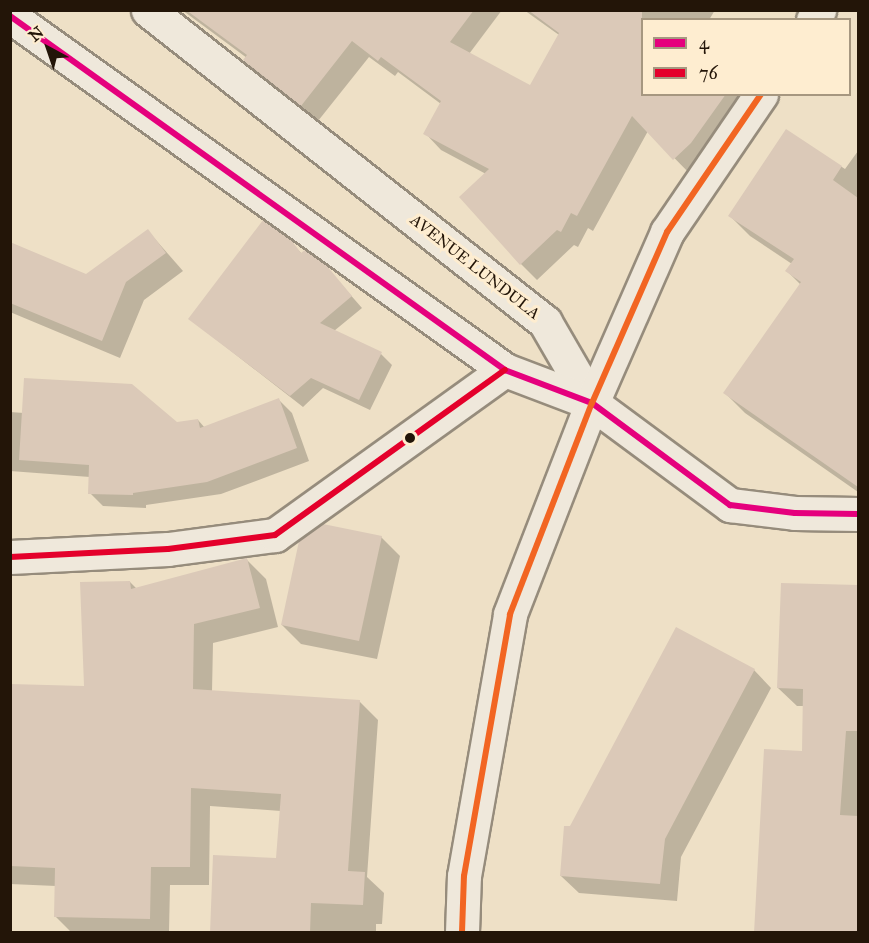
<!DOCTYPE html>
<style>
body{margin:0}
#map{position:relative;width:869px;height:943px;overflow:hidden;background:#eee0c6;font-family:"IM FELL Great Primer",serif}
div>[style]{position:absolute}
.shadow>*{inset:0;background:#0003}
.building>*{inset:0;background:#dbc9b8}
.roads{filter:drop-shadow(2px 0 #968c7c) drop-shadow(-2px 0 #968c7c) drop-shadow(0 2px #968c7c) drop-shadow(0 -2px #968c7c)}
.minor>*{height:33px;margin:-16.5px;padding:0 16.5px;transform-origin:16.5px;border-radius:16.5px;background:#efe8db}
.tertiary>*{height:33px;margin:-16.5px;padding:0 16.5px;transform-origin:16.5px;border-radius:16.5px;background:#efe8db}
.bus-1>*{height:6px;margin:-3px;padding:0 3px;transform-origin:3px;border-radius:3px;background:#e5007d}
.bus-2>*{height:6px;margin:-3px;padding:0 3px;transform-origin:3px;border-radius:3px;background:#e4002b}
.bus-3>*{height:6px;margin:-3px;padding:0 3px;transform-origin:3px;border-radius:3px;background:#f26522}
.dots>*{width:16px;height:16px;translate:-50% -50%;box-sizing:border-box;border:3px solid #feedd0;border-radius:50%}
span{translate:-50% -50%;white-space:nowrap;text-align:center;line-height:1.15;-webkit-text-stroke:6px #feedd0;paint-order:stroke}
.street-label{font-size:16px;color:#231508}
.frame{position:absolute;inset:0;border:12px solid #231508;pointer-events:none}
.legend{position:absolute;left:641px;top:18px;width:210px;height:78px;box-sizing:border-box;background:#feedd0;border:2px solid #a69780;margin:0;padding:8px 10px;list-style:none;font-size:18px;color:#231508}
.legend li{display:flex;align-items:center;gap:12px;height:30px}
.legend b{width:30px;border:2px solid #a69780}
.north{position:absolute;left:18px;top:18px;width:60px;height:60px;-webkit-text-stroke:4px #feedd0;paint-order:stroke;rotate:320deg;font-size:16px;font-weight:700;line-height:24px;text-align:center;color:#231508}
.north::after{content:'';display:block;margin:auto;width:21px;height:27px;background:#231508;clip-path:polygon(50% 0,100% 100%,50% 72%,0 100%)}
</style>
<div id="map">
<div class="shadow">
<i style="clip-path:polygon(182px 10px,502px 10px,469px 54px,531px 87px,559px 35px,524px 10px,715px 10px,709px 20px,642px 20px,642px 94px,754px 94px,691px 175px,648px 131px,593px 231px,588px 228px,578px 247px,574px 245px,537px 280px,521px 264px,486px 174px,441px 150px,425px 133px,441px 104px,398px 72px,395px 76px,369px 57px,318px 121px,261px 77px,244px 60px,247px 58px)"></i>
<i style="clip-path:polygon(786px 131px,845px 169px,858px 151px,858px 492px,745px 413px,725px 393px,801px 285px,787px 271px,792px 264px,750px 236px,730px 216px)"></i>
<i style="clip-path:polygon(148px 231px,183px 271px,144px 300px,120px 358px,10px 312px,10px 244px,86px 275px)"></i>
<i style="clip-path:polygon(290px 241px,302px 254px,326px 267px,362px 308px,334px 331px,381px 354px,392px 365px,370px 410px,323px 388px,303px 407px,190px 319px)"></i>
<i style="clip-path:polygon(279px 400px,292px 413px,309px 461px,221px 494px,146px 505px,146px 508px,103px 506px,90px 493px,90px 477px,10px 471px,10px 412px,177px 424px,198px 420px,205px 428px)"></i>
<i style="clip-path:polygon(381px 537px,400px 556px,377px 659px,301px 644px,282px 625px)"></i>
<i style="clip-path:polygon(247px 560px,266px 579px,278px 627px,213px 643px,212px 692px,359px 701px,378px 720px,367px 877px,384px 893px,382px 924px,376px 924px,376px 932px,211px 932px,277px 859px,281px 811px,210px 806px,209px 885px,170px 885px,169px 932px,71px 932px,55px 916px,56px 886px,10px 884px,10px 686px,85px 687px,130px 582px,137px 589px)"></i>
<i style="clip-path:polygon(782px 585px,858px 587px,858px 932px,841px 932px,803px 753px,804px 706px,797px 706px,778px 688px)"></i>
<i style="clip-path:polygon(754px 670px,771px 688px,681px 857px,677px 901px,579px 893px,561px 876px)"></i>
</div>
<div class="building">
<i style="clip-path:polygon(186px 10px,474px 10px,450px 42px,530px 85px,559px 33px,528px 10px,642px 10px,642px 94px,726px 94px,691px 143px,673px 160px,632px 116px,577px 216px,571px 213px,561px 232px,557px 230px,520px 265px,459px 197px,489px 169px,423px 134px,441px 101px,381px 57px,378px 61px,352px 41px,301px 106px,243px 60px,247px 55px)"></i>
<i style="clip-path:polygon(786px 129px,842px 166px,833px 180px,858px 198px,858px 487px,723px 393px,801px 282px,785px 271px,794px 259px,728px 216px)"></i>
<i style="clip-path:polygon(263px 220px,291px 240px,301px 253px,305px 250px,327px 266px,352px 296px,320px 323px,382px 352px,359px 400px,311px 378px,290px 396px,188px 319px)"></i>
<i style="clip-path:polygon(148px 229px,166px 253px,126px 282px,102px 341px,10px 303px,10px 242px,86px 274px)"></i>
<i style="clip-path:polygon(24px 378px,132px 384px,177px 422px,198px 419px,200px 428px,279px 398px,297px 448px,207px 482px,133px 493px,133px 495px,88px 494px,89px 465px,19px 460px)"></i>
<i style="clip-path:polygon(323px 524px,382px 536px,359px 641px,281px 625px,299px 541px)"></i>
<i style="clip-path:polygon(247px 558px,260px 608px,194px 624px,193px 689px,360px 700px,348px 871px,365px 872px,363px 905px,311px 903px,310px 933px,210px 933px,213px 855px,276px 858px,281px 794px,191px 788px,190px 867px,151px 867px,150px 919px,54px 917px,55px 868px,10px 866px,10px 684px,84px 686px,80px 582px,130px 581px,131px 589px)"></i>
<i style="clip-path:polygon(781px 583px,858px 585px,857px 731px,846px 731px,840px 815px,858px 816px,858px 933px,754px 933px,764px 749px,802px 751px,803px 689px,777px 688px)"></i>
<i style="clip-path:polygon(676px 627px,755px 669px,665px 839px,660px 884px,560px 876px,564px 826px,570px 826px)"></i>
</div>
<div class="roads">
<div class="minor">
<i style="left:148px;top:10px;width:505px;rotate:38.16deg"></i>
<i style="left:545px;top:322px;width:94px;rotate:59.9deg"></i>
<i style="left:10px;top:16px;width:609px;rotate:35.57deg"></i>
<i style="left:505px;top:370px;width:93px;rotate:20.8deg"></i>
<i style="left:592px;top:403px;width:172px;rotate:36.5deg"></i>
<i style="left:730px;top:505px;width:65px;rotate:7deg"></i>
<i style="left:795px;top:513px;width:63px;rotate:0.9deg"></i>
<i style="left:10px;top:557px;width:158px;rotate:-2.9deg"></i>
<i style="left:168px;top:549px;width:108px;rotate:-7.5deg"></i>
<i style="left:275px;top:535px;width:283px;rotate:-35.7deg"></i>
</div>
<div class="tertiary">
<i style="left:813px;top:20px;width:12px;rotate:-59deg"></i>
<i style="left:462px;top:932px;width:56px;rotate:-88deg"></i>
<i style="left:464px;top:876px;width:266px;rotate:-80deg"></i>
<i style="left:510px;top:614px;width:226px;rotate:-68.8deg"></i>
<i style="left:592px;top:403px;width:187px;rotate:-66.3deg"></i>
<i style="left:667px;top:232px;width:167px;rotate:-55.7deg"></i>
</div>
</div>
<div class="bus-1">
<i style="left:10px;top:16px;width:609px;rotate:35.57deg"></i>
<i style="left:505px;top:370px;width:93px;rotate:20.8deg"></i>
<i style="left:592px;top:403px;width:172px;rotate:36.5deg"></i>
<i style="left:730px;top:505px;width:65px;rotate:7deg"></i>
<i style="left:795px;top:513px;width:63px;rotate:0.9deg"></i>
</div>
<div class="bus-2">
<i style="left:10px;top:557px;width:158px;rotate:-2.9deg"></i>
<i style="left:168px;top:549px;width:108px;rotate:-7.5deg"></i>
<i style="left:275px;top:535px;width:283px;rotate:-35.7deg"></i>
</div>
<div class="bus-3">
<i style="left:462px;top:932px;width:56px;rotate:-88deg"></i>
<i style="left:464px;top:876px;width:266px;rotate:-80deg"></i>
<i style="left:510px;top:614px;width:226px;rotate:-68.8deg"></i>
<i style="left:592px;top:403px;width:187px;rotate:-66.3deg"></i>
<i style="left:667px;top:232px;width:167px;rotate:-55.7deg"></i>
</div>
<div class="dots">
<i style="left:410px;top:438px;background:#231508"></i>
</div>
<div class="street-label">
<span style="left:475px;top:267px;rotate:38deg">AVENUE LUNDULA</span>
</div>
<div class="frame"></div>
<ul class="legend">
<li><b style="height:8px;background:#e5007d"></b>4</li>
<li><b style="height:8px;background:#e4002b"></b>76</li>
</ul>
<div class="north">N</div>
</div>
